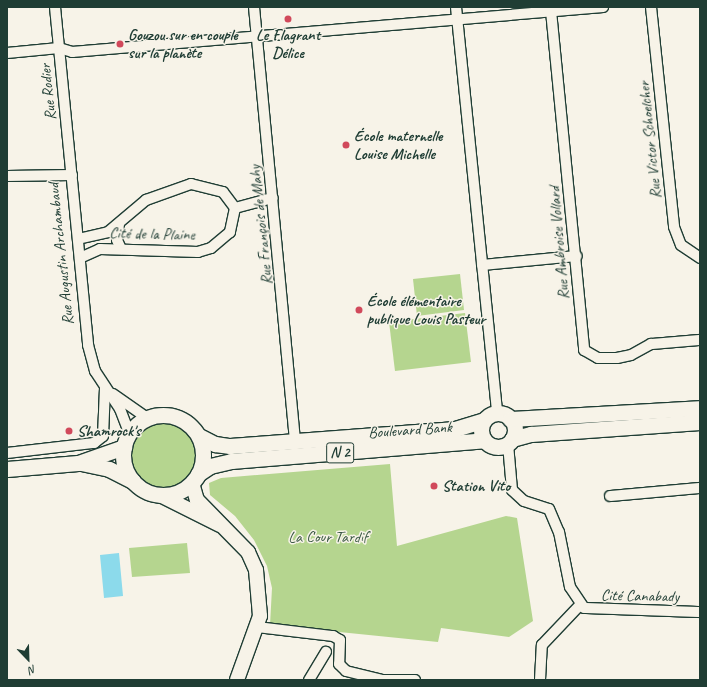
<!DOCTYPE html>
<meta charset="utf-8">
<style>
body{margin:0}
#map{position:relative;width:707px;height:687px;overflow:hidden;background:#f7f3e8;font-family:Caveat,sans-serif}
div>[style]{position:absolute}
.green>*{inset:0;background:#b5d58f}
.round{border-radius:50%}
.water>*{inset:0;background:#8cdaeb}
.roads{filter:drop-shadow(1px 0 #1f3d34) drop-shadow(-1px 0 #1f3d34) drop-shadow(0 1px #1f3d34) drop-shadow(0 -1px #1f3d34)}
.street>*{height:10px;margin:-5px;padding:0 5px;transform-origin:5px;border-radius:5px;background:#f7f3e8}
.secondary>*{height:14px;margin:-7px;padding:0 7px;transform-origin:7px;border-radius:7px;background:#f7f3e8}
.primary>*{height:15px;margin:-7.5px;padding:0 7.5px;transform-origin:7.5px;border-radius:7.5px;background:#f7f3e8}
.primary>.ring{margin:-7.5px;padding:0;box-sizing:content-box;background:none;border:15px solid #f7f3e8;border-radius:50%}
.dots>*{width:11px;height:11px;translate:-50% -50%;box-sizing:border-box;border:2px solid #f7f3e8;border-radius:50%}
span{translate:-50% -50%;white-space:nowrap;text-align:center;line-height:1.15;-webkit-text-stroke:3px #f7f3e8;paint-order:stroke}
.shield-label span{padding:1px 3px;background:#f7f3e8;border:1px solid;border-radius:3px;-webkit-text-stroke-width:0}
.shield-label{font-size:15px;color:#1f3d34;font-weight:700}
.poi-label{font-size:16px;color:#1f3d34;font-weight:700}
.left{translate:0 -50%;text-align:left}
.street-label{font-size:16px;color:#1f3d34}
.park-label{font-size:16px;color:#3d5b46}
.frame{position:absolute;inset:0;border:8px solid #1f3d34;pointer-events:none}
.north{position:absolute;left:8px;top:639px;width:40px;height:40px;-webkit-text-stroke:3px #f7f3e8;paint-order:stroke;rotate:157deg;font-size:11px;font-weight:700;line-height:16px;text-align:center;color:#1f3d34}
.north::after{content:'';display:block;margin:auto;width:14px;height:18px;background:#1f3d34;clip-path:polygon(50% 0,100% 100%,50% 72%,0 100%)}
</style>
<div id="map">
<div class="green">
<i style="clip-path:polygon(460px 274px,464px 310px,417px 316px,413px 279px)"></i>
<i style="clip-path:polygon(465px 313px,471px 362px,395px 371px,389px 322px)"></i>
<i class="round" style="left:129px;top:422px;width:68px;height:68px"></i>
<i style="clip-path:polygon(390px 464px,397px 546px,506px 516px,517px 518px,533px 621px,509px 637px,441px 628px,438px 642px,270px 625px,272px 588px,267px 566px,254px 540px,235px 516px,210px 495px,209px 483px,221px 478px)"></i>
<i style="clip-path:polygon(187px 543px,190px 573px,132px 577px,129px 548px)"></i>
</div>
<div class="water">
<i style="clip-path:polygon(119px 553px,123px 596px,104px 598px,100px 555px)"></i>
</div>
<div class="roads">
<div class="street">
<i style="left:55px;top:7px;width:340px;rotate:84.4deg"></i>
<i style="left:88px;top:345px;width:27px;rotate:75deg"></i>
<i style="left:95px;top:371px;width:45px;rotate:56.7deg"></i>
<i style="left:120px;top:409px;width:26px;rotate:69deg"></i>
<i style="left:254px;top:7px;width:435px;rotate:84.6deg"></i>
<i style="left:456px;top:7px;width:408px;rotate:84.2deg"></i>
<i style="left:651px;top:7px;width:221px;rotate:84deg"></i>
<i style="left:674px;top:227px;width:19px;rotate:69deg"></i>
<i style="left:681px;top:245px;width:23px;rotate:34deg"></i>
<i style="left:551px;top:11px;width:341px;rotate:84.4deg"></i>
<i style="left:584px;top:350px;width:16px;rotate:30deg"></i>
<i style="left:598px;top:358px;width:19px"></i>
<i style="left:617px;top:358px;width:14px;rotate:-12deg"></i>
<i style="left:631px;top:355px;width:23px;rotate:-29deg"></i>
<i style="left:651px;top:344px;width:49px;rotate:-4.7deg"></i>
<i style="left:7px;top:53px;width:52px;rotate:-5.5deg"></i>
<i style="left:59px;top:48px;width:14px;rotate:17deg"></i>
<i style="left:72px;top:52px;width:533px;rotate:-4.84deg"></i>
<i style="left:7px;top:176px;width:65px;rotate:-0.9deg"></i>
<i style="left:235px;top:208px;width:39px;rotate:-15deg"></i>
<i style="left:119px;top:224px;width:16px;rotate:97deg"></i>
<i style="left:117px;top:240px;width:10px;rotate:66deg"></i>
<i style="left:78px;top:239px;width:31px;rotate:-13deg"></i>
<i style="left:108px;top:232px;width:50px;rotate:-40.1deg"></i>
<i style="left:146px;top:200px;width:48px;rotate:-19.6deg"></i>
<i style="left:191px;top:184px;width:33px;rotate:14deg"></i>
<i style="left:223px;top:192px;width:20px;rotate:53deg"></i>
<i style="left:235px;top:208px;width:25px;rotate:102deg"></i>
<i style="left:230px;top:232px;width:25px;rotate:140deg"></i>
<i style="left:211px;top:248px;width:14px;rotate:163deg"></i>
<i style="left:198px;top:252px;width:98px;rotate:-178.2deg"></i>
<i style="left:100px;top:249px;width:22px;rotate:156deg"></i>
<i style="left:482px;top:265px;width:95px;rotate:-5.4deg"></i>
<i style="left:113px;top:394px;width:42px;rotate:35.2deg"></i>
<i style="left:508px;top:444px;width:46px;rotate:85deg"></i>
<i style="left:512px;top:490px;width:16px;rotate:43deg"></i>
<i style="left:524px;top:501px;width:26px;rotate:18deg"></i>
<i style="left:549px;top:509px;width:25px;rotate:67deg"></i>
<i style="left:559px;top:532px;width:56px;rotate:78.7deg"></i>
<i style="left:570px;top:587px;width:25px;rotate:56deg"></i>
<i style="left:584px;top:608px;width:116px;rotate:2deg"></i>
<i style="left:7px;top:453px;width:88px;rotate:-6.6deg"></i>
<i style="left:94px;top:443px;width:11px;rotate:-38deg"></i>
<i style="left:103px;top:436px;width:48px;rotate:-87.6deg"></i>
<i style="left:610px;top:496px;width:90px;rotate:-5.1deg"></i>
<i style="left:257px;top:627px;width:77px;rotate:6.8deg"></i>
<i style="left:333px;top:636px;width:8px;rotate:30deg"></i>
<i style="left:340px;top:640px;width:24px;rotate:92deg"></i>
<i style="left:339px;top:664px;width:10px;rotate:45deg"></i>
<i style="left:346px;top:671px;width:36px;rotate:14deg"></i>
<i style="left:381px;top:680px;width:34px"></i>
<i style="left:309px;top:680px;width:33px;rotate:-59deg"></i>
<i style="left:540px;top:680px;width:35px;rotate:-87deg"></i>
<i style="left:542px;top:645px;width:55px;rotate:-46.5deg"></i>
</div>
<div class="secondary">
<i style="left:192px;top:483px;width:18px;rotate:74deg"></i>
<i style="left:197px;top:500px;width:73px;rotate:45.6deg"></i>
<i style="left:248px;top:552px;width:20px;rotate:66deg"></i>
<i style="left:256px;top:570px;width:46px;rotate:85deg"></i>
<i style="left:260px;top:616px;width:68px;rotate:109.8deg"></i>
<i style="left:160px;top:495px;width:67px;rotate:26.6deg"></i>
</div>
<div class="primary">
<i class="ring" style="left:481px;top:413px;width:19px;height:19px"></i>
<i class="ring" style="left:123px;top:415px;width:65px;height:65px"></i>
<i style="left:510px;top:419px;width:190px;rotate:-3.3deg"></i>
<i style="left:199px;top:436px;width:18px;rotate:27deg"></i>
<i style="left:215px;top:444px;width:15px;rotate:8deg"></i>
<i style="left:230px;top:446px;width:226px;rotate:-4.3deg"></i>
<i style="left:455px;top:429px;width:30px;rotate:-17deg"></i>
<i style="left:512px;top:439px;width:20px;rotate:-15deg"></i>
<i style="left:531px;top:434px;width:169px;rotate:-4.1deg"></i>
<i style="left:81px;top:463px;width:29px;rotate:12deg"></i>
<i style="left:109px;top:469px;width:27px;rotate:27deg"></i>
<i style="left:7px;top:469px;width:71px;rotate:-4.8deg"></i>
<i style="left:78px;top:463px;width:49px;rotate:-19.2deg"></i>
<i style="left:198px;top:474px;width:14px;rotate:-34deg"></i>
<i style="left:210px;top:466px;width:22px;rotate:-13deg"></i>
<i style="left:231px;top:461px;width:254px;rotate:-4.7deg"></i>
</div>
</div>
<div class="dots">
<i style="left:288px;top:19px;background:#d1495b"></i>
<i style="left:120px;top:44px;background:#d1495b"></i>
<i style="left:346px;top:145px;background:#d1495b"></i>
<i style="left:359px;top:310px;background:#d1495b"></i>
<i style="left:69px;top:431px;background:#d1495b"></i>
<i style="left:434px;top:486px;background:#d1495b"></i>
</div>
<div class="shield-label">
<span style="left:340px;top:453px">N 2</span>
</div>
<div class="poi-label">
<span class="left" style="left:128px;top:44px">Gouzou sur en couple<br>sur la planète</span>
<span style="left:288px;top:44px">Le Flagrant<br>Délice</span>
<span class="left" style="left:354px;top:145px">École maternelle<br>Louise Michelle</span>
<span class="left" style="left:367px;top:310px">École élémentaire<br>publique Louis Pasteur</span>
<span class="left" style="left:77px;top:431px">Shamrock's</span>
<span class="left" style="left:442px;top:486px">Station Vito</span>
</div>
<div class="street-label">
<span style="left:48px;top:92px;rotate:-96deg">Rue Rodier</span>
<span style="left:650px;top:140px;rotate:-96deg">Rue Victor Schoelcher</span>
<span style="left:261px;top:225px;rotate:-96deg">Rue François de Mahy</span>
<span style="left:152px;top:234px;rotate:1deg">Cité de la Plaine</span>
<span style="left:559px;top:243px;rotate:-95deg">Rue Ambroise Vollard</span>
<span style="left:61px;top:254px;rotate:-96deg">Rue Augustin Archambaud</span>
<span style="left:410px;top:430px;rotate:-4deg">Boulevard Bank</span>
<span style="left:640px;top:596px;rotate:1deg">Cité Canabady</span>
</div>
<div class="park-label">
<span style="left:328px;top:537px">La Cour Tardif</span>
</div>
<div class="frame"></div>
<div class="north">N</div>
</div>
